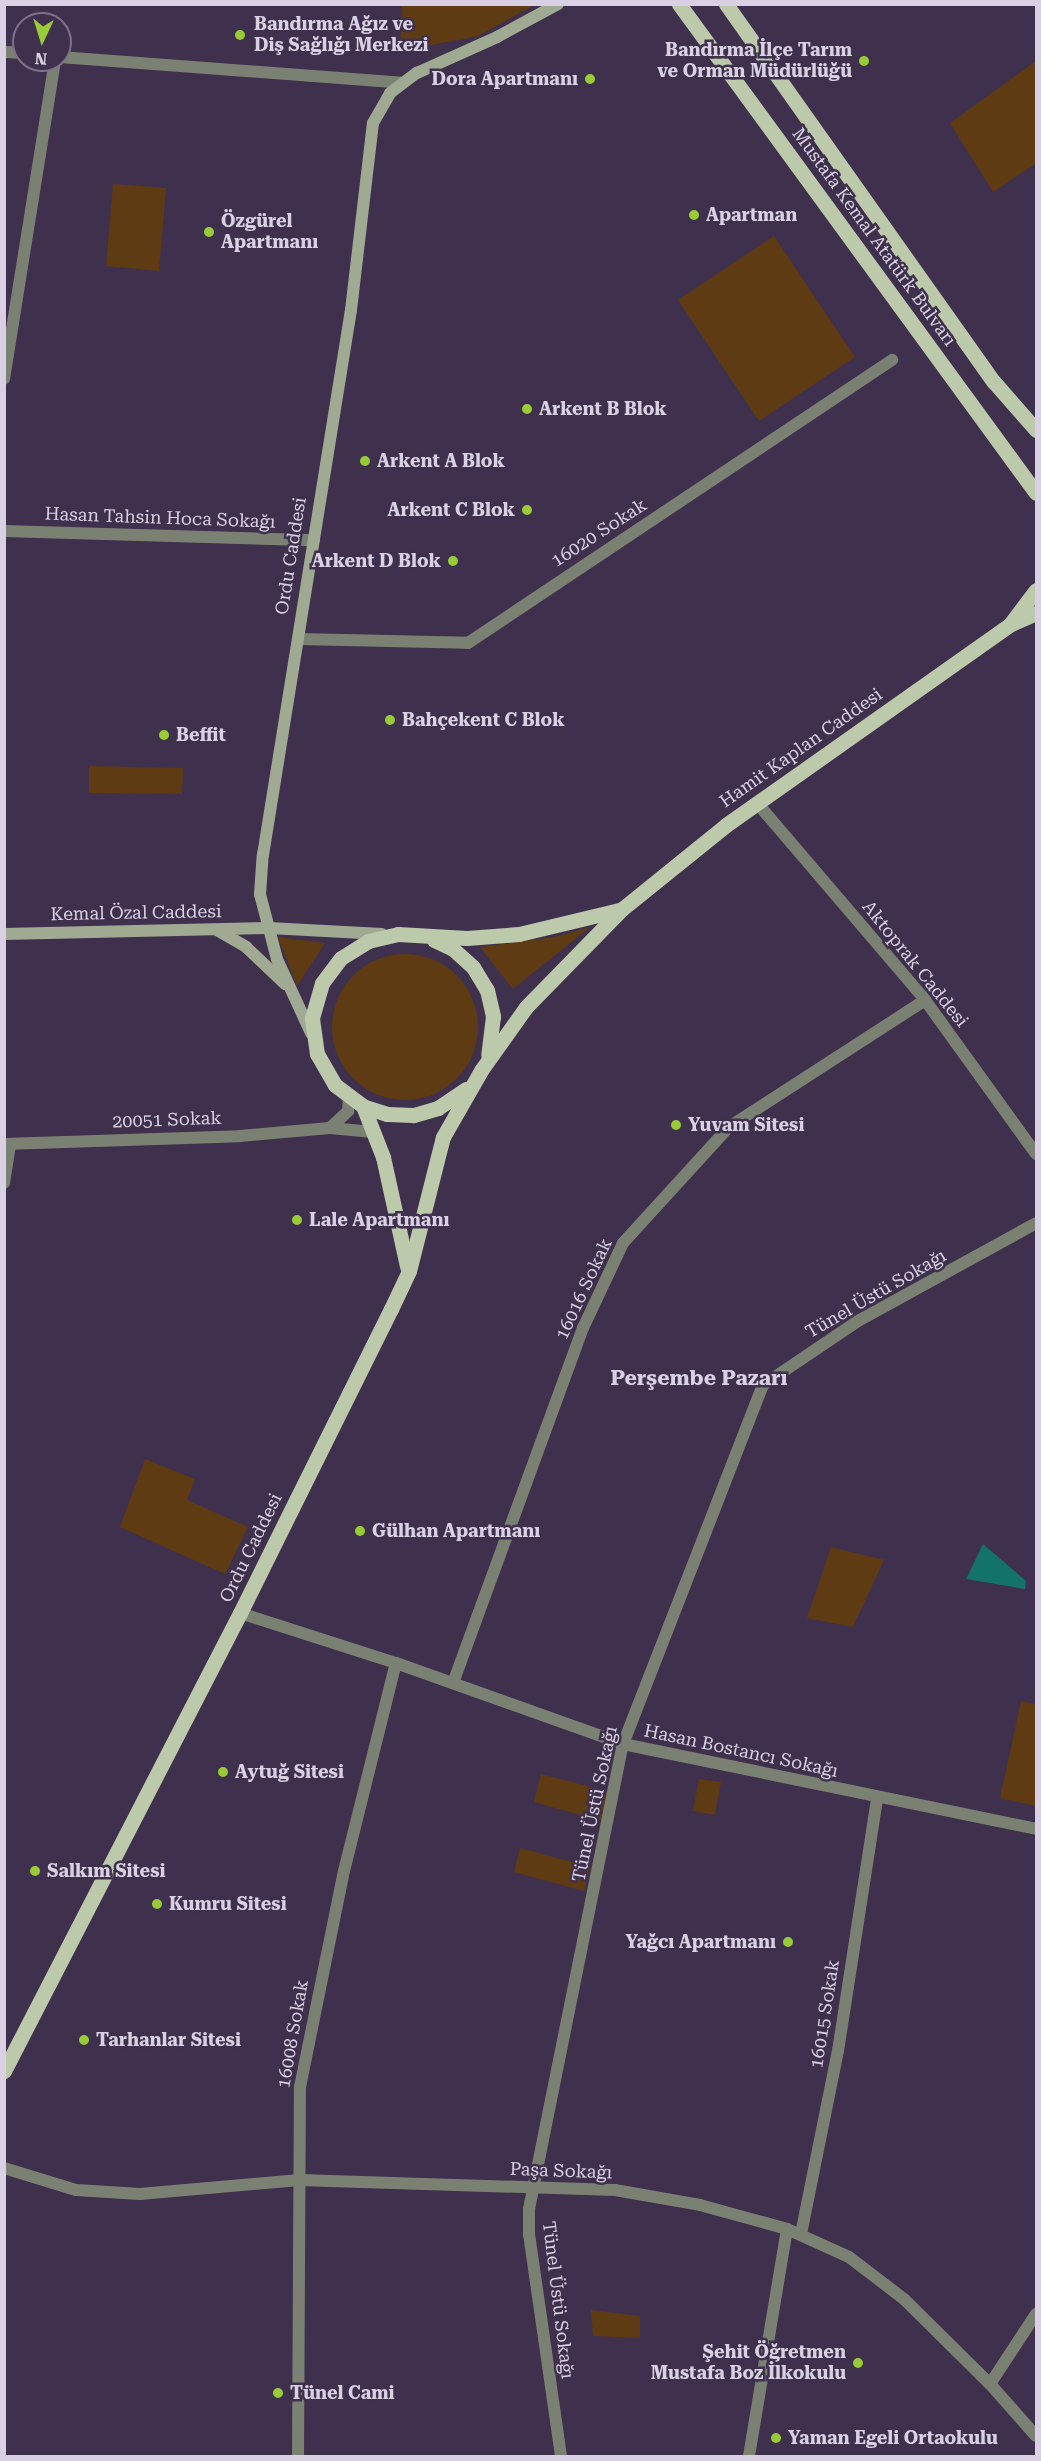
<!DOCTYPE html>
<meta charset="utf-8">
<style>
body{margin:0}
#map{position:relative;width:1041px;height:2461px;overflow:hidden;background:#3f314d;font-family:"Roboto Serif",serif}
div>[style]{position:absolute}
.green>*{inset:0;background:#5e3b12}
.round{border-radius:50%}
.water>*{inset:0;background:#13726b}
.street>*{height:12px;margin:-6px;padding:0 6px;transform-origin:6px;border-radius:6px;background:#7a8173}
.secondary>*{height:12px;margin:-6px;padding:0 6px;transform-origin:6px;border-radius:6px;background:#a0aa93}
.primary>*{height:15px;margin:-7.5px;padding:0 7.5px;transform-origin:7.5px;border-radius:7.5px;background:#bcc9ab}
.dots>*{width:16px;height:16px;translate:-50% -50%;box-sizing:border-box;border:3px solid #3f314d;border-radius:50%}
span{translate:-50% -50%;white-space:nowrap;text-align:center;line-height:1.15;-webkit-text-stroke:5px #3f314d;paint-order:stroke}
.poi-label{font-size:18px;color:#d9d1e3;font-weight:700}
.left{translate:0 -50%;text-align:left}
.right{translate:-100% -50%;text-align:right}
.street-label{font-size:18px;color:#d9d1e3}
.quarter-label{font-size:21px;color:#d9d1e3;font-weight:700}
.frame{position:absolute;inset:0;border:6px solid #d9d1e3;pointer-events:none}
.north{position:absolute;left:12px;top:12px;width:60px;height:60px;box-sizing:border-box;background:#3f314d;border:2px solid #7d7189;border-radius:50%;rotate:184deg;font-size:16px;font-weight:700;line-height:24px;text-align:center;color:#d9d1e3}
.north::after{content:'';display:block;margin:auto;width:21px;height:27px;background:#98cb36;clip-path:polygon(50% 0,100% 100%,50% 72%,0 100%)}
</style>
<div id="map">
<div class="green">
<i style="clip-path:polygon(402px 5px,402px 4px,534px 5px,478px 36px,400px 51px)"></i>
<i style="clip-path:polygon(1036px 61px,1036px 163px,993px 192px,950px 123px)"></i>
<i style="clip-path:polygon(113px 184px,166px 188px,159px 271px,106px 266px)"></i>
<i style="clip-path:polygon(774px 236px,855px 357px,759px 421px,678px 300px)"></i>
<i style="clip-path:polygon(89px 766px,183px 768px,182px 794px,89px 793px)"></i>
<i style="clip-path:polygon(590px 927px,513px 989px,480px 947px,555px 937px)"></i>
<i style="clip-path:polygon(278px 937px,325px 943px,297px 986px)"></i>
<i class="round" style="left:332px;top:954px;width:146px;height:146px"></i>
<i style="clip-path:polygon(145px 1459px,195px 1479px,187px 1500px,248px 1527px,225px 1574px,120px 1527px)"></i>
<i style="clip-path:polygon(831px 1547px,884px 1560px,853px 1627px,807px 1618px)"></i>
<i style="clip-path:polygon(1021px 1701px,1036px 1704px,1036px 1806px,1000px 1798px)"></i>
<i style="clip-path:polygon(541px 1774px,610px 1792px,602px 1821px,534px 1802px)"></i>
<i style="clip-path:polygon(699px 1779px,721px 1782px,715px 1815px,693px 1811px)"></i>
<i style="clip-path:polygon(520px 1848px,591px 1867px,584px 1891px,514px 1872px)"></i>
<i style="clip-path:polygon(591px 2310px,640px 2316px,640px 2338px,593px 2336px)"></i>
</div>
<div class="water">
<i style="clip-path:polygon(983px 1544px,1026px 1581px,1025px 1589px,966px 1579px)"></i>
</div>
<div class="street">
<i style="left:4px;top:52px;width:20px;rotate:3deg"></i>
<i style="left:60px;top:57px;width:343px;rotate:4.3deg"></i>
<i style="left:4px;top:379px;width:323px;rotate:-80.9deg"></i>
<i style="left:4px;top:531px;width:310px;rotate:1.7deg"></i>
<i style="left:298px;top:639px;width:170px;rotate:1.3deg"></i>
<i style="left:468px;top:643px;width:510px;rotate:-33.72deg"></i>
<i style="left:757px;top:803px;width:259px;rotate:49.5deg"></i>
<i style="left:925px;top:1000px;width:190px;rotate:54.2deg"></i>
<i style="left:330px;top:1128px;width:25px;rotate:-43deg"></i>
<i style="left:348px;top:1111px;width:14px;rotate:-86deg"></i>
<i style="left:4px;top:1144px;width:236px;rotate:-1.9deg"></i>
<i style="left:240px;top:1136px;width:90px;rotate:-5.1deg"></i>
<i style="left:330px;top:1128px;width:43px;rotate:5.3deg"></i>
<i style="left:4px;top:1183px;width:39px;rotate:-81deg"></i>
<i style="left:240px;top:1613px;width:164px;rotate:17.8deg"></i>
<i style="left:396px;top:1663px;width:241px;rotate:19.6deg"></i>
<i style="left:623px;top:1744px;width:422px;rotate:11.6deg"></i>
<i style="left:453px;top:1683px;width:378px;rotate:-69.9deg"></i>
<i style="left:583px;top:1328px;width:94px;rotate:-64.8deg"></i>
<i style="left:623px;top:1243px;width:157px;rotate:-47.6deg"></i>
<i style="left:729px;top:1127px;width:234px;rotate:-32.9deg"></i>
<i style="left:4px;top:2168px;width:75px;rotate:17deg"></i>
<i style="left:76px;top:2190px;width:64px;rotate:3.6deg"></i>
<i style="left:140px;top:2194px;width:160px;rotate:-5deg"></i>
<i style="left:299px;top:2180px;width:316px;rotate:1.8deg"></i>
<i style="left:615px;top:2190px;width:86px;rotate:10deg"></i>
<i style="left:700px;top:2205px;width:90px;rotate:15.4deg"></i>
<i style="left:787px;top:2229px;width:68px;rotate:24.3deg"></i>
<i style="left:849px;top:2257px;width:69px;rotate:37.4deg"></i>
<i style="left:904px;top:2299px;width:121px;rotate:44.7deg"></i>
<i style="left:990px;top:2384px;width:69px;rotate:48.5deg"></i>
<i style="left:801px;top:2234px;width:187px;rotate:-78.6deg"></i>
<i style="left:838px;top:2051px;width:256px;rotate:-81.2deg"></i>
<i style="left:990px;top:2384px;width:84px;rotate:-56.7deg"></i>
<i style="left:298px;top:2456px;width:369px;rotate:-89.7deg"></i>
<i style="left:300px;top:2087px;width:220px;rotate:-78.5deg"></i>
<i style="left:344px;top:1871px;width:214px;rotate:-76deg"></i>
<i style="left:561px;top:2456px;width:223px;rotate:-98.2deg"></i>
<i style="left:529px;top:2235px;width:26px;rotate:-90deg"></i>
<i style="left:529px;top:2209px;width:474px;rotate:-78.6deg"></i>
<i style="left:623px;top:1744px;width:385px;rotate:-68.7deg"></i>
<i style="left:763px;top:1385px;width:115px;rotate:-34deg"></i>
<i style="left:858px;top:1321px;width:203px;rotate:-28.8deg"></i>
<i style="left:749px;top:2456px;width:230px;rotate:-80.5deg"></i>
</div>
<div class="secondary">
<i style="left:217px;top:930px;width:34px;rotate:30deg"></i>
<i style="left:246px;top:947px;width:54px;rotate:43.5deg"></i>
<i style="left:4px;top:934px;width:265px;rotate:-1.3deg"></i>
<i style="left:269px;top:928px;width:113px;rotate:3deg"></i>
<i style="left:311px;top:1033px;width:81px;rotate:-114.7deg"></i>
<i style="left:277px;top:959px;width:67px;rotate:-104.7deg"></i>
<i style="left:260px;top:894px;width:39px;rotate:-86deg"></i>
<i style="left:263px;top:855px;width:552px;rotate:-80.83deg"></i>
<i style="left:351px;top:310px;width:188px;rotate:-83.3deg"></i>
<i style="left:373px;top:123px;width:34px;rotate:-60deg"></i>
<i style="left:390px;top:93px;width:34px;rotate:-37deg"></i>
<i style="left:417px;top:73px;width:88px;rotate:-24.2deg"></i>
<i style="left:497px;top:37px;width:69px;rotate:-28.4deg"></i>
</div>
<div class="primary">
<i style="left:679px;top:4px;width:605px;rotate:53.87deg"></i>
<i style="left:726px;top:4px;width:463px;rotate:54.7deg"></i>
<i style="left:994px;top:382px;width:64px;rotate:48.8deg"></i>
<i style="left:1011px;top:623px;width:41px;rotate:-52.9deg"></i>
<i style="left:434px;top:940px;width:21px;rotate:25deg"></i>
<i style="left:453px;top:949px;width:27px;rotate:42deg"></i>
<i style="left:473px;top:967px;width:27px;rotate:59deg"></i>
<i style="left:487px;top:990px;width:27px;rotate:77deg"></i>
<i style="left:493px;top:1016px;width:39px;rotate:97deg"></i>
<i style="left:466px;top:1089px;width:34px;rotate:146deg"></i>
<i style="left:438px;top:1108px;width:26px;rotate:164deg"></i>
<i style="left:413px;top:1115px;width:26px;rotate:-178deg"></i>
<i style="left:387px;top:1114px;width:25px;rotate:-162deg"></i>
<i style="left:363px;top:1106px;width:35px;rotate:-143deg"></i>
<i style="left:335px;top:1085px;width:36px;rotate:-120deg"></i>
<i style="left:317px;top:1054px;width:36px;rotate:-98deg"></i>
<i style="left:312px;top:1018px;width:36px;rotate:-74deg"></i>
<i style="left:322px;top:983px;width:31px;rotate:-53deg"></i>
<i style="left:341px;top:958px;width:32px;rotate:-32deg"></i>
<i style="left:368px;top:941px;width:31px;rotate:-13deg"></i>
<i style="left:398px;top:934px;width:69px;rotate:3.3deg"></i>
<i style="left:467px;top:938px;width:52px;rotate:-4.4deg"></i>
<i style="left:519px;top:934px;width:103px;rotate:-13.5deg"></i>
<i style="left:363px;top:1106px;width:55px;rotate:68.6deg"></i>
<i style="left:383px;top:1157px;width:112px;rotate:77.6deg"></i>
<i style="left:4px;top:2071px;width:515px;rotate:-62.74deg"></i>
<i style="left:240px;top:1613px;width:339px;rotate:-63.6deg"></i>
<i style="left:391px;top:1309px;width:42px;rotate:-64.7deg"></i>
<i style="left:409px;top:1271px;width:138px;rotate:-75.8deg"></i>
<i style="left:443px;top:1137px;width:78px;rotate:-60.2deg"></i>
<i style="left:482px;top:1069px;width:76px;rotate:-54.6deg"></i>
<i style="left:526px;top:1007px;width:137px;rotate:-45.6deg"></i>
<i style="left:622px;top:909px;width:134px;rotate:-38.9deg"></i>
<i style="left:726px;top:825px;width:347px;rotate:-35.2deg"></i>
<i style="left:1009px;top:625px;width:30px;rotate:-24deg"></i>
</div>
<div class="dots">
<i style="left:240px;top:35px;background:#98cb36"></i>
<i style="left:864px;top:61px;background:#98cb36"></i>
<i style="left:590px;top:79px;background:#98cb36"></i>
<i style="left:694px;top:215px;background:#98cb36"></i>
<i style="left:209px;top:232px;background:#98cb36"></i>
<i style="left:527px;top:409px;background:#98cb36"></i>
<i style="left:365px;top:461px;background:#98cb36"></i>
<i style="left:527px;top:510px;background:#98cb36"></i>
<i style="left:453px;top:561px;background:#98cb36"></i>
<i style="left:390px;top:720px;background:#98cb36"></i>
<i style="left:164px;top:735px;background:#98cb36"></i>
<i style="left:676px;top:1125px;background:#98cb36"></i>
<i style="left:297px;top:1220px;background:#98cb36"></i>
<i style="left:360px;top:1531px;background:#98cb36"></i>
<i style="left:223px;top:1772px;background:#98cb36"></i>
<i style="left:35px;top:1871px;background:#98cb36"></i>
<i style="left:157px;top:1904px;background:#98cb36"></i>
<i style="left:788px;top:1942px;background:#98cb36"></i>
<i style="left:84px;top:2040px;background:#98cb36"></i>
<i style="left:858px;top:2363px;background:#98cb36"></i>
<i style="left:278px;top:2393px;background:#98cb36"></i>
<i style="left:776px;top:2438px;background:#98cb36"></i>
</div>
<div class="poi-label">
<span class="left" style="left:254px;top:35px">Bandırma Ağız ve<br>Diş Sağlığı Merkezi</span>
<span class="right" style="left:852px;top:61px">Bandırma İlçe Tarım<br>ve Orman Müdürlüğü</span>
<span class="right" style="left:578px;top:79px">Dora Apartmanı</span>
<span class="left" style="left:706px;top:215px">Apartman</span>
<span class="left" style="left:221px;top:232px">Özgürel<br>Apartmanı</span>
<span class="left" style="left:539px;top:409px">Arkent B Blok</span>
<span class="left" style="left:377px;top:461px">Arkent A Blok</span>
<span class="right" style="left:515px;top:510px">Arkent C Blok</span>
<span class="right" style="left:441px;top:561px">Arkent D Blok</span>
<span class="left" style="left:402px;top:720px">Bahçekent C Blok</span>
<span class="left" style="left:176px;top:735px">Beffit</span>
<span class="left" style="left:688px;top:1125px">Yuvam Sitesi</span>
<span class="left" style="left:309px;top:1220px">Lale Apartmanı</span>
<span class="left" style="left:372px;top:1531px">Gülhan Apartmanı</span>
<span class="left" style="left:235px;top:1772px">Aytuğ Sitesi</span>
<span class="left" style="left:47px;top:1871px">Salkım Sitesi</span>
<span class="left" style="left:169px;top:1904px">Kumru Sitesi</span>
<span class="right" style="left:776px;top:1942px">Yağcı Apartmanı</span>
<span class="left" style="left:96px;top:2040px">Tarhanlar Sitesi</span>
<span class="right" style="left:846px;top:2363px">Şehit Öğretmen<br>Mustafa Boz İlkokulu</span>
<span class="left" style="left:290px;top:2393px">Tünel Cami</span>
<span class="left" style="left:788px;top:2438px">Yaman Egeli Ortaokulu</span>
</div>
<div class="street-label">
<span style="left:874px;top:237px;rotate:54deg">Mustafa Kemal Atatürk Bulvarı</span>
<span style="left:160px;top:518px;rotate:2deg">Hasan Tahsin Hoca Sokağı</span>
<span style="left:599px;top:533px;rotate:-33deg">16020 Sokak</span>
<span style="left:291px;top:556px;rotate:-81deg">Ordu Caddesi</span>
<span style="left:801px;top:748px;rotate:-35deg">Hamit Kaplan Caddesi</span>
<span style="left:136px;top:913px;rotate:-1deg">Kemal Özal Caddesi</span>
<span style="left:915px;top:964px;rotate:51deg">Aktoprak Caddesi</span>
<span style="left:167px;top:1120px;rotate:-2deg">20051 Sokak</span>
<span style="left:584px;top:1289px;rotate:-65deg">16016 Sokak</span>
<span style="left:876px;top:1294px;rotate:-30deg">Tünel Üstü Sokağı</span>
<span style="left:251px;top:1548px;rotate:-64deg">Ordu Caddesi</span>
<span style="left:741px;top:1751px;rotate:12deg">Hasan Bostancı Sokağı</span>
<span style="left:595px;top:1804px;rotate:-78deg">Tünel Üstü Sokağı</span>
<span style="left:825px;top:2014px;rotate:-81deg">16015 Sokak</span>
<span style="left:293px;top:2034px;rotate:-80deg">16008 Sokak</span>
<span style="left:561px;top:2171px;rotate:2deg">Paşa Sokağı</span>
<span style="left:558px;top:2300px;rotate:83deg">Tünel Üstü Sokağı</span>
</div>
<div class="quarter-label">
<span style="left:699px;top:1378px">Perşembe Pazarı</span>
</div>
<div class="frame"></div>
<div class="north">N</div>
</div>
